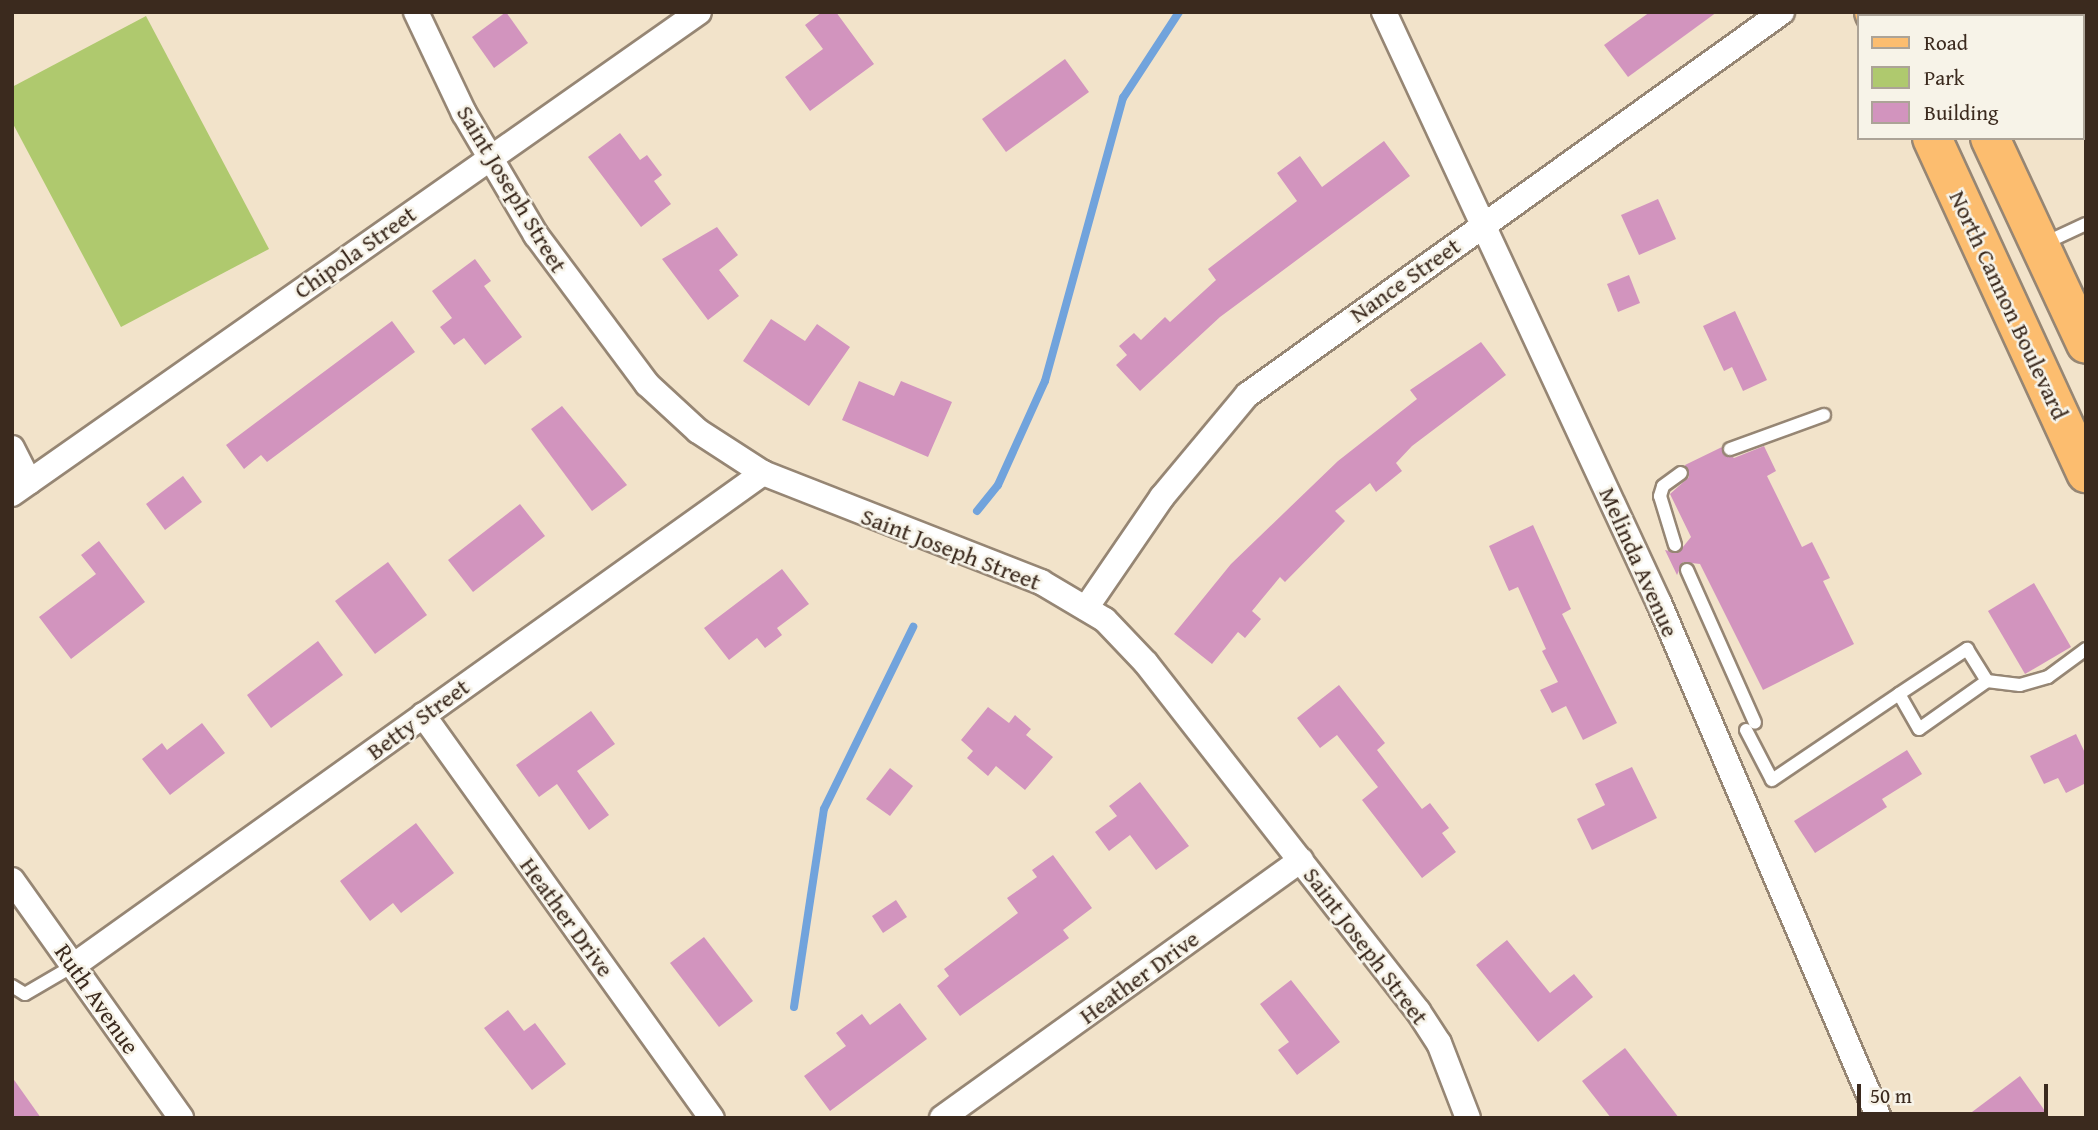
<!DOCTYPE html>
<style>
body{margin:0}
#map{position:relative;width:2098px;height:1130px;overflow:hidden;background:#f2e3ca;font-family:"Gentium Book Plus",serif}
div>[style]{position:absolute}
.green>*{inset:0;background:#afc96e}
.stream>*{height:8px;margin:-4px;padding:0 4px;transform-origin:4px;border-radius:4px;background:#71a3dc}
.building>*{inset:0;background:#d294be}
.roads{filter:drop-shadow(2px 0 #968674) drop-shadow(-2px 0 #968674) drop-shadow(0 2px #968674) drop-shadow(0 -2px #968674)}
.lane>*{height:12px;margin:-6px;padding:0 6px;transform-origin:6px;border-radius:6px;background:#fff}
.street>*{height:24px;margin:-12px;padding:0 12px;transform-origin:12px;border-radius:12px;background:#fff}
.primary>*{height:38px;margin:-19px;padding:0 19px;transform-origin:19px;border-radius:19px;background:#fcbd6f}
span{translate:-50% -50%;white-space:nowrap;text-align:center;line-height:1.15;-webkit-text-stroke:5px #f7f3e8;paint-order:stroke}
.street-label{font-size:24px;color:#3b2a1e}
.frame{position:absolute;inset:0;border:14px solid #3b2a1e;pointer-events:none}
.legend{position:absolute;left:1857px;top:14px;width:228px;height:126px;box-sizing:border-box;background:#f7f3e8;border:2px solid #aca397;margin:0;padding:9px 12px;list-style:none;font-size:21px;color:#3b2a1e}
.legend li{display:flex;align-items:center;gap:14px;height:35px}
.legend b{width:35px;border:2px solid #aca397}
.scale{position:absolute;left:1857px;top:1084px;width:191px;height:32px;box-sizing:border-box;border:4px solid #3b2a1e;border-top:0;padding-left:9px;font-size:21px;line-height:24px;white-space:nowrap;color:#3b2a1e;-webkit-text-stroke:5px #f7f3e8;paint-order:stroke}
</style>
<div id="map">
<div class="green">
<i style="clip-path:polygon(146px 16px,269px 249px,121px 327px,12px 122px,12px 87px)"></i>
</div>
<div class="stream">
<i style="left:977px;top:511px;width:33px;rotate:-51deg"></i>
<i style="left:998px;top:485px;width:114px;rotate:-65.7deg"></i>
<i style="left:1045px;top:381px;width:294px;rotate:-74.6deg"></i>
<i style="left:1123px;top:98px;width:103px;rotate:-56.9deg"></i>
<i style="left:794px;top:1007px;width:200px;rotate:-81.4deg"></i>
<i style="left:824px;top:809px;width:203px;rotate:-63.9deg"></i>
</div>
<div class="building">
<i style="clip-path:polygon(506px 12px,528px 43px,494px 68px,472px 37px)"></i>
<i style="clip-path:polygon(822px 12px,836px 12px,874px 64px,810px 111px,785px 77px,823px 49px,805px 25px)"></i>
<i style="clip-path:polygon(1650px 12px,1717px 12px,1628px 77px,1604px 45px)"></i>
<i style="clip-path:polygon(1065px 59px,1089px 92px,1006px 152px,982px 119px)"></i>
<i style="clip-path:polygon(620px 133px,640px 160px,647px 155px,662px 175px,654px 181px,671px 204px,641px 227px,588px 157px)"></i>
<i style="clip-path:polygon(1384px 141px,1410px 176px,1220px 317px,1140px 391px,1116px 365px,1127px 355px,1119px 346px,1134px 333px,1141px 340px,1165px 317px,1170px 322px,1216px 280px,1208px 269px,1297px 201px,1277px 173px,1300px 156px,1322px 187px)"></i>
<i style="clip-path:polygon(1658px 199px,1676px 239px,1639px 255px,1621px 215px)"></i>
<i style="clip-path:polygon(717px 227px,738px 255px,719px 270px,739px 296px,708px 320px,662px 259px)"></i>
<i style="clip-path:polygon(475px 259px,491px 281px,484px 286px,522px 337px,485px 365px,464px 338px,454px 345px,440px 327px,452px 318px,432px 291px)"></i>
<i style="clip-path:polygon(1629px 275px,1640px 303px,1618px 312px,1607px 284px)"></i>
<i style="clip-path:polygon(1735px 311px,1767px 380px,1743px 391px,1732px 367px,1724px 371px,1703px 326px)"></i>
<i style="clip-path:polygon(771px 319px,805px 341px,817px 324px,850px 347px,809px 406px,743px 361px)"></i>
<i style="clip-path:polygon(392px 321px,415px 352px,267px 462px,261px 455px,244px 469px,226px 445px)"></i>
<i style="clip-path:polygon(1481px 342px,1506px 375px,1412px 446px,1396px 463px,1402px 471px,1376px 492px,1370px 483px,1335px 511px,1345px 521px,1285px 582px,1280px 577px,1252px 611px,1261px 619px,1245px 638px,1238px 632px,1212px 664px,1174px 634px,1231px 564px,1338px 461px,1417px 399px,1410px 390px)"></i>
<i style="clip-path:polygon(859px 381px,894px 396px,901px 381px,952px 402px,928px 457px,842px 420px)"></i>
<i style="clip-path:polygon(562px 406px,627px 485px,592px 511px,531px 429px)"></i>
<i style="clip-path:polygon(1764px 446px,1776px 471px,1767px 476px,1802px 547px,1812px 542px,1830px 578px,1823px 581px,1854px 644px,1763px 690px,1700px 564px,1683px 562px,1677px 575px,1665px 550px,1678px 553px,1691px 537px,1670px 494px,1689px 477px,1685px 465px,1722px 447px,1734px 458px)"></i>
<i style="clip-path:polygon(183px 476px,202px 502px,165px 530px,146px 504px)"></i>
<i style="clip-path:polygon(520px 504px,545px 536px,473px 592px,448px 560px)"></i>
<i style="clip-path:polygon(1533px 525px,1571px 609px,1562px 614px,1617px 723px,1583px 740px,1566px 706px,1552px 713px,1540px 690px,1558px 682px,1542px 651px,1546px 649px,1518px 587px,1509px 591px,1489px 546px)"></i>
<i style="clip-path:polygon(99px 541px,145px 602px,71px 659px,39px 617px,96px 574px,81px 555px)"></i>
<i style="clip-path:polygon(388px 562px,427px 615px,375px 654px,335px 601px)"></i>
<i style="clip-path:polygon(782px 569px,809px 604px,777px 628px,782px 635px,765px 648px,757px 638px,729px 660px,704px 628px)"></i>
<i style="clip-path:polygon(2034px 583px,2071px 647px,2025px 674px,1988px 611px)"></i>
<i style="clip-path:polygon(318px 641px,343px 675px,271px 728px,247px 695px)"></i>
<i style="clip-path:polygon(1339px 685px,1385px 743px,1377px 750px,1422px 809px,1430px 803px,1449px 828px,1442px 833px,1456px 852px,1422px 878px,1362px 800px,1378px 787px,1337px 735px,1320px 748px,1297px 718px)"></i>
<i style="clip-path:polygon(988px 707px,1009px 723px,1015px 715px,1031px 729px,1026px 735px,1053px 757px,1025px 790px,996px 766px,988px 776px,967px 758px,973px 751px,961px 740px)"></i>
<i style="clip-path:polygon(591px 711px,615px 744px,577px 771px,609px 815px,589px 830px,557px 784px,539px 797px,516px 765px)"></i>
<i style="clip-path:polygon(202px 723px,225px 753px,170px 795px,142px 759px,162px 743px,167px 750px)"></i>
<i style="clip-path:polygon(2076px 734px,2086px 755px,2086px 783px,2066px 793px,2058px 778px,2044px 784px,2030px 756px)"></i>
<i style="clip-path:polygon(1907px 750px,1922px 774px,1882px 799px,1887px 807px,1815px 853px,1794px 821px)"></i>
<i style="clip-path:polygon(1632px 767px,1657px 818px,1592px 850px,1577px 819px,1605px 805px,1595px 784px)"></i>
<i style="clip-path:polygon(890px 768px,913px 786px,890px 816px,866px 799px)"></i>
<i style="clip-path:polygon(1140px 782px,1189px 846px,1156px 870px,1130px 835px,1109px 851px,1095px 832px,1117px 816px,1109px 806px)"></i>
<i style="clip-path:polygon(416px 823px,454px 873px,401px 913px,393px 903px,370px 921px,340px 881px)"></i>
<i style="clip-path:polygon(1053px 855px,1092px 908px,1063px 930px,1069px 938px,960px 1016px,937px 986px,949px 976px,944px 969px,1018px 913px,1007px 898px,1037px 877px,1032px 870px)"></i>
<i style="clip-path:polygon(896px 900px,907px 917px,883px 933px,872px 916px)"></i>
<i style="clip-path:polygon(704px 937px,753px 1001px,719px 1027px,670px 963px)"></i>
<i style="clip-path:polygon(1507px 940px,1550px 993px,1574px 974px,1593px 997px,1538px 1042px,1476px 965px)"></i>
<i style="clip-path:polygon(1291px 980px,1340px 1042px,1297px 1075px,1278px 1050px,1289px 1042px,1260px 1004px)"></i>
<i style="clip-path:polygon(900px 1003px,927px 1039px,830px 1111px,804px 1076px,846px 1046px,836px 1033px,862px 1014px,870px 1025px)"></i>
<i style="clip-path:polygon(508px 1010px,524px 1031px,535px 1023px,566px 1064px,532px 1090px,484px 1028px)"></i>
<i style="clip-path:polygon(1625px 1048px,1679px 1118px,1611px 1118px,1582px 1081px)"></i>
<i style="clip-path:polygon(2020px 1076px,2050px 1118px,1964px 1118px)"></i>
<i style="clip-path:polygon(12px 1077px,41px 1118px,12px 1118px)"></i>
</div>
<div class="roads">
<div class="lane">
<i style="left:1977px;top:12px;width:4px;rotate:63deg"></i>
<i style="left:2045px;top:243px;width:45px;rotate:-24.9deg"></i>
<i style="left:1730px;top:449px;width:100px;rotate:-19.9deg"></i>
<i style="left:1675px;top:545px;width:51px;rotate:-107deg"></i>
<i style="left:1660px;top:496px;width:10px;rotate:-73deg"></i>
<i style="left:1663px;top:486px;width:22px;rotate:-36deg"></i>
<i style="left:1687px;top:570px;width:167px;rotate:66deg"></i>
<i style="left:1987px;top:681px;width:33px;rotate:7deg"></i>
<i style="left:2020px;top:685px;width:29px;rotate:-16deg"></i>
<i style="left:2048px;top:677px;width:47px;rotate:-36.4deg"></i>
<i style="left:1746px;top:730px;width:56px;rotate:62.5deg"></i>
<i style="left:1772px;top:780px;width:153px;rotate:-34.1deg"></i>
<i style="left:1899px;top:694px;width:82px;rotate:-33.5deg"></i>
<i style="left:1967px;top:649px;width:38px;rotate:58deg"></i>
<i style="left:1987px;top:681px;width:83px;rotate:144.8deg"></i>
<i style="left:1919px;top:729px;width:40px;rotate:-119.7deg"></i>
<i style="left:12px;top:986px;width:15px;rotate:32deg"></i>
<i style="left:25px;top:994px;width:56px;rotate:-30.3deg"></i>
</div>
<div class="street">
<i style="left:416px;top:12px;width:112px;rotate:64.6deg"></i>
<i style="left:464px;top:113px;width:142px;rotate:59.5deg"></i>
<i style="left:536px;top:235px;width:186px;rotate:53.3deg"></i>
<i style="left:647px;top:384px;width:69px;rotate:42.7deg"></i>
<i style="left:698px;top:431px;width:77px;rotate:32.9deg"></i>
<i style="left:763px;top:473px;width:299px;rotate:21.4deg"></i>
<i style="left:1041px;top:582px;width:74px;rotate:30.7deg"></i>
<i style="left:1105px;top:620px;width:59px;rotate:46.4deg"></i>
<i style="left:1146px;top:663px;width:442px;rotate:52deg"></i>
<i style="left:1418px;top:1011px;width:38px;rotate:57deg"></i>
<i style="left:1439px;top:1043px;width:80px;rotate:68.9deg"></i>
<i style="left:1384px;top:12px;width:652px;rotate:65.05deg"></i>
<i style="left:1659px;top:603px;width:560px;rotate:66.87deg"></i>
<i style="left:12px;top:448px;width:38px;rotate:63deg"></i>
<i style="left:12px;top:494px;width:839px;rotate:-35.05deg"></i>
<i style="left:1086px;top:608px;width:135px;rotate:-55.6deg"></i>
<i style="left:1162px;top:497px;width:133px;rotate:-50.2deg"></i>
<i style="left:1247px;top:395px;width:658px;rotate:-35.6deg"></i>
<i style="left:423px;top:715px;width:496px;rotate:54.4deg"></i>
<i style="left:12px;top:880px;width:292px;rotate:54.6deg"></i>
<i style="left:73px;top:966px;width:848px;rotate:-35.55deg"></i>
<i style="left:942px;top:1118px;width:442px;rotate:-35.7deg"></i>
</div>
<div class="primary">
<i style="left:1874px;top:12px;width:4px;rotate:63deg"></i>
<i style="left:1933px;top:12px;width:4px;rotate:76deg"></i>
<i style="left:1932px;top:138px;width:369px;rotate:65.3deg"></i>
<i style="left:1990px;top:138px;width:227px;rotate:65deg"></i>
</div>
</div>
<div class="street-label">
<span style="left:512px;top:189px;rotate:59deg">Saint Joseph Street</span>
<span style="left:355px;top:252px;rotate:-35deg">Chipola Street</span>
<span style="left:1405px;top:280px;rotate:-35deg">Nance Street</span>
<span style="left:2009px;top:305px;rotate:65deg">North Cannon Boulevard</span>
<span style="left:951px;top:549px;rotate:21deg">Saint Joseph Street</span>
<span style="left:1639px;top:562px;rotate:66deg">Melinda Avenue</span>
<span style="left:418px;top:719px;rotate:-36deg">Betty Street</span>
<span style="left:567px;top:917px;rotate:54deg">Heather Drive</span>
<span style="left:1366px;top:946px;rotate:53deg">Saint Joseph Street</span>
<span style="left:1139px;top:977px;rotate:-36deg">Heather Drive</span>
<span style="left:97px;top:999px;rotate:55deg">Ruth Avenue</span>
</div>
<div class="frame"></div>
<ul class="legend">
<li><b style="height:9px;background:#fcbd6f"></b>Road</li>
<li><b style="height:19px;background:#afc96e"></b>Park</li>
<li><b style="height:19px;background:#d294be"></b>Building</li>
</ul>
<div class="scale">50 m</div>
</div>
